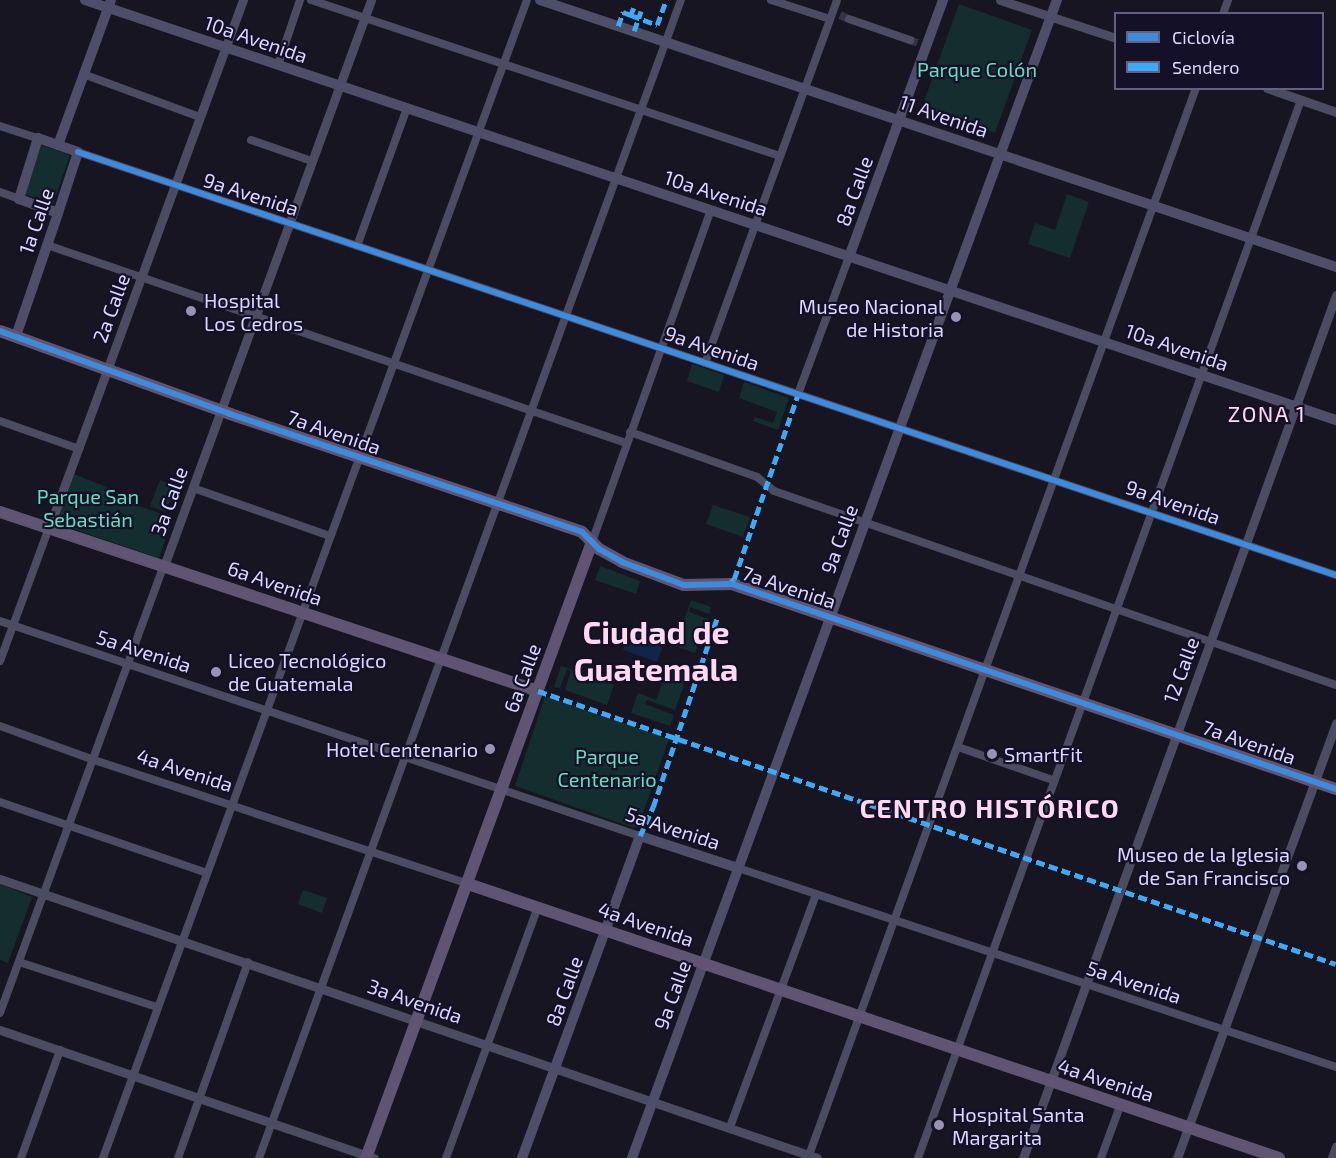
<!DOCTYPE html>
<meta charset="utf-8">
<style>
body{margin:0}
#map{position:relative;width:1336px;height:1158px;overflow:hidden;background:#181522;font-family:"Exo 2",sans-serif}
div>[style]{position:absolute}
.green>*{inset:0;background:#142d2e}
.water>*{inset:0;background:#102548}
.minor-tunnel>*{height:8px;margin-top:-4px;transform-origin:0;background:repeating-linear-gradient(90deg,#353243 0 8px,transparent 0 12px)}
.minor>*{height:8px;margin:-4px;padding:0 4px;transform-origin:4px;border-radius:4px;background:#4b4b62}
.tertiary>*{height:9px;margin:-4.5px;padding:0 4.5px;transform-origin:4.5px;border-radius:4.5px;background:#4b4b62}
.secondary>*{height:10px;margin:-5px;padding:0 5px;transform-origin:5px;border-radius:5px;background:#4f4e68}
.primary>*{height:12px;margin:-6px;padding:0 6px;transform-origin:6px;border-radius:6px;background:#5f5573}
.quiet>*{height:4.5px;margin-top:-2.25px;transform-origin:0;background:repeating-linear-gradient(90deg,#3fa9f5 0 9px,transparent 0 13.5px)}
.cycleway>*{height:6px;margin:-3px;padding:0 3px;transform-origin:3px;border-radius:3px;background:#408adc}
.dots>*{width:16px;height:16px;translate:-50% -50%;box-sizing:border-box;border:3px solid #141027;border-radius:50%}
span{translate:-50% -50%;white-space:nowrap;text-align:center;line-height:1.15;-webkit-text-stroke:4.5px #141027;paint-order:stroke}
.street-label{font-size:20px;color:#dbd7fe}
.park-label{font-size:20px;color:#63debe}
.poi-label{font-size:20px;color:#dbd7fe}
.left{translate:0 -50%;text-align:left}
.right{translate:-100% -50%;text-align:right}
.quarter-label{font-size:22px;color:#fed9f1;letter-spacing:1.5px}
.district-label{font-size:26px;color:#fed9f1;font-weight:700;letter-spacing:1.5px}
.town-label{font-size:32px;color:#fed9f1;font-weight:700}
.legend{position:absolute;left:1114px;top:12px;width:210px;height:78px;box-sizing:border-box;background:#141027;border:2px solid #64607d;margin:0;padding:8px 10px;list-style:none;font-size:18px;color:#dbd7fe}
.legend li{display:flex;align-items:center;gap:12px;height:30px}
.legend b{width:30px;border:2px solid #64607d}
</style>
<div id="map">
<div class="green">
<i style="clip-path:polygon(959px 4px,1032px 30px,995px 133px,922px 107px)"></i>
<i style="clip-path:polygon(41px 145px,70px 155px,53px 204px,24px 194px)"></i>
<i style="clip-path:polygon(1067px 194px,1089px 202px,1070px 258px,1028px 244px,1035px 223px,1055px 230px)"></i>
<i style="clip-path:polygon(692px 364px,724px 375px,719px 392px,687px 381px)"></i>
<i style="clip-path:polygon(744px 382px,789px 398px,778px 430px,753px 421px,755px 417px,773px 423px,777px 412px,739px 398px)"></i>
<i style="clip-path:polygon(74px 474px,111px 489px,111px 496px,173px 518px,159px 558px,56px 523px)"></i>
<i style="clip-path:polygon(160px 480px,176px 486px,166px 512px,150px 506px)"></i>
<i style="clip-path:polygon(713px 505px,750px 517px,743px 537px,706px 524px)"></i>
<i style="clip-path:polygon(600px 566px,640px 581px,636px 594px,595px 580px)"></i>
<i style="clip-path:polygon(691px 600px,711px 607px,709px 614px,690px 607px,689px 612px,708px 619px,701px 638px,701px 634px,698px 633px,694px 644px,697px 645px,699px 642px,695px 653px,675px 646px)"></i>
<i style="clip-path:polygon(561px 666px,614px 685px,607px 705px,565px 690px,571px 671px,567px 669px,560px 688px,554px 687px)"></i>
<i style="clip-path:polygon(668px 667px,688px 674px,675px 710px,647px 700px,645px 704px,674px 715px,670px 726px,631px 713px,638px 693px,656px 700px)"></i>
<i style="clip-path:polygon(545px 696px,669px 739px,638px 827px,634px 828px,515px 786px)"></i>
<i style="clip-path:polygon(0 884px,32px 897px,8px 963px,0 960px)"></i>
<i style="clip-path:polygon(303px 890px,327px 898px,322px 913px,298px 904px)"></i>
</div>
<div class="water">
<i style="clip-path:polygon(629px 631px,664px 643px,657px 662px,623px 650px)"></i>
</div>
<div class="minor-tunnel">
<i style="left:840px;top:15px;width:10px;rotate:24deg"></i>
<i style="left:910px;top:40px;width:11px;rotate:22deg"></i>
</div>
<div class="minor">
<i style="left:311px;top:0;width:494px;rotate:18.4deg"></i>
<i style="left:771px;top:0;width:62px;rotate:17.9deg"></i>
<i style="left:1223px;top:14px;width:15px;rotate:-70deg"></i>
<i style="left:849px;top:19px;width:65px;rotate:19deg"></i>
<i style="left:278px;top:65px;width:69px;rotate:-71.3deg"></i>
<i style="left:83px;top:74px;width:125px;rotate:20.2deg"></i>
<i style="left:0;top:126px;width:40px;rotate:18deg"></i>
<i style="left:251px;top:140px;width:65px;rotate:19deg"></i>
<i style="left:78px;top:152px;width:1327px;rotate:18.59deg"></i>
<i style="left:0;top:192px;width:20px;rotate:20deg"></i>
<i style="left:47px;top:245px;width:612px;rotate:18.88deg"></i>
<i style="left:357px;top:246px;width:147px;rotate:-70.1deg"></i>
<i style="left:705px;top:363px;width:386px;rotate:-70deg"></i>
<i style="left:798px;top:394px;width:146px;rotate:-69.6deg"></i>
<i style="left:0;top:421px;width:84px;rotate:19.5deg"></i>
<i style="left:630px;top:432px;width:135px;rotate:19.5deg"></i>
<i style="left:757px;top:477px;width:22px;rotate:39deg"></i>
<i style="left:774px;top:491px;width:595px;rotate:19.04deg"></i>
<i style="left:193px;top:488px;width:145px;rotate:19.3deg"></i>
<i style="left:592px;top:542px;width:353px;rotate:-70.3deg"></i>
<i style="left:0;top:621px;width:675px;rotate:18.57deg"></i>
<i style="left:0;top:661px;width:142px;rotate:-69.8deg"></i>
<i style="left:0;top:726px;width:100px;rotate:19.9deg"></i>
<i style="left:94px;top:760px;width:394px;rotate:18.3deg"></i>
<i style="left:958px;top:747px;width:101px;rotate:19.2deg"></i>
<i style="left:0;top:802px;width:219px;rotate:18.9deg"></i>
<i style="left:738px;top:868px;width:630px;rotate:18.41deg"></i>
<i style="left:19px;top:962px;width:145px;rotate:18.1deg"></i>
<i style="left:0;top:1013px;width:476px;rotate:-69.9deg"></i>
<i style="left:730px;top:1127px;width:248px;rotate:-69.7deg"></i>
<i style="left:21px;top:1158px;width:115px;rotate:-70.1deg"></i>
<i style="left:103px;top:1158px;width:1233px;rotate:-69.89deg"></i>
<i style="left:178px;top:1158px;width:208px;rotate:-70.3deg"></i>
<i style="left:259px;top:1158px;width:1232px;rotate:-69.98deg"></i>
<i style="left:446px;top:1158px;width:267px;rotate:-69.9deg"></i>
<i style="left:808px;top:1158px;width:1138px;rotate:-70.07deg"></i>
<i style="left:918px;top:1158px;width:1125px;rotate:-70.1deg"></i>
<i style="left:1101px;top:1158px;width:55px;rotate:-69.9deg"></i>
<i style="left:1332px;top:1158px;width:12px;rotate:-70deg"></i>
</div>
<div class="tertiary">
<i style="left:1000px;top:0;width:122px;rotate:18.1deg"></i>
<i style="left:1267px;top:88px;width:73px;rotate:19.2deg"></i>
<i style="left:49px;top:528px;width:563px;rotate:-69.83deg"></i>
<i style="left:164px;top:566px;width:603px;rotate:-69.91deg"></i>
<i style="left:0;top:879px;width:863px;rotate:18.85deg"></i>
<i style="left:0;top:1030px;width:395px;rotate:18.9deg"></i>
<i style="left:1023px;top:1158px;width:918px;rotate:-70.06deg"></i>
<i style="left:1177px;top:1158px;width:463px;rotate:-69.9deg"></i>
</div>
<div class="secondary">
<i style="left:85px;top:0;width:1320px;rotate:18.56deg"></i>
<i style="left:540px;top:0;width:840px;rotate:18.54deg"></i>
<i style="left:58px;top:145px;width:154px;rotate:-69.9deg"></i>
<i style="left:849px;top:257px;width:274px;rotate:-69.9deg"></i>
<i style="left:16px;top:336px;width:130px;rotate:-71.1deg"></i>
<i style="left:58px;top:213px;width:64px;rotate:-71.8deg"></i>
<i style="left:78px;top:152px;width:42px;rotate:-160.7deg"></i>
<i style="left:38px;top:138px;width:64px;rotate:107.3deg"></i>
<i style="left:19px;top:199px;width:41px;rotate:19.7deg"></i>
<i style="left:522px;top:1158px;width:343px;rotate:-69.9deg"></i>
<i style="left:640px;top:836px;width:103px;rotate:18.1deg"></i>
<i style="left:632px;top:1158px;width:1234px;rotate:-69.85deg"></i>
</div>
<div class="primary">
<i style="left:0;top:331px;width:245px;rotate:19.8deg"></i>
<i style="left:230px;top:414px;width:371px;rotate:18.5deg"></i>
<i style="left:582px;top:532px;width:24px;rotate:45deg"></i>
<i style="left:599px;top:549px;width:26px;rotate:29deg"></i>
<i style="left:622px;top:562px;width:66px;rotate:20.4deg"></i>
<i style="left:684px;top:585px;width:48px;rotate:-1.2deg"></i>
<i style="left:732px;top:584px;width:638px;rotate:18.75deg"></i>
<i style="left:0;top:512px;width:567px;rotate:18.4deg"></i>
<i style="left:468px;top:884px;width:856px;rotate:18.67deg"></i>
<i style="left:366px;top:1158px;width:656px;rotate:-69.85deg"></i>
</div>
<div class="quiet">
<i style="left:634px;top:8px;width:8px;rotate:113deg"></i>
<i style="left:631px;top:15px;width:28px;rotate:21deg"></i>
<i style="left:657px;top:25px;width:27px;rotate:-70deg"></i>
<i style="left:618px;top:26px;width:15px;rotate:-70deg"></i>
<i style="left:623px;top:12px;width:9px;rotate:21deg"></i>
<i style="left:634px;top:31px;width:21px;rotate:-71deg"></i>
<i style="left:729px;top:584px;width:7px;rotate:-45deg"></i>
<i style="left:734px;top:579px;width:196px;rotate:-70.9deg"></i>
<i style="left:538px;top:691px;width:843px;rotate:18.89deg"></i>
<i style="left:640px;top:836px;width:32px;rotate:-66deg"></i>
<i style="left:653px;top:807px;width:200px;rotate:-71.3deg"></i>
</div>
<div class="cycleway">
<i style="left:78px;top:152px;width:1327px;rotate:18.59deg"></i>
<i style="left:0;top:331px;width:245px;rotate:19.8deg"></i>
<i style="left:230px;top:414px;width:371px;rotate:18.5deg"></i>
<i style="left:582px;top:532px;width:24px;rotate:45deg"></i>
<i style="left:599px;top:549px;width:26px;rotate:29deg"></i>
<i style="left:622px;top:562px;width:66px;rotate:20.4deg"></i>
<i style="left:684px;top:585px;width:48px;rotate:-1.2deg"></i>
<i style="left:732px;top:584px;width:638px;rotate:18.75deg"></i>
</div>
<div class="dots">
<i style="left:191px;top:311px;background:#9793b1"></i>
<i style="left:956px;top:317px;background:#9793b1"></i>
<i style="left:216px;top:672px;background:#9793b1"></i>
<i style="left:490px;top:749px;background:#9793b1"></i>
<i style="left:992px;top:754px;background:#9793b1"></i>
<i style="left:1302px;top:866px;background:#9793b1"></i>
<i style="left:939px;top:1125px;background:#9793b1"></i>
</div>
<div class="street-label">
<span style="left:256px;top:39px;rotate:19deg">10a Avenida</span>
<span style="left:944px;top:116px;rotate:19deg">11 Avenida</span>
<span style="left:854px;top:191px;rotate:-70deg">8a Calle</span>
<span style="left:716px;top:193px;rotate:18deg">10a Avenida</span>
<span style="left:251px;top:194px;rotate:18deg">9a Avenida</span>
<span style="left:36px;top:221px;rotate:-71deg">1a Calle</span>
<span style="left:111px;top:308px;rotate:-70deg">2a Calle</span>
<span style="left:1177px;top:347px;rotate:19deg">10a Avenida</span>
<span style="left:712px;top:348px;rotate:19deg">9a Avenida</span>
<span style="left:334px;top:432px;rotate:19deg">7a Avenida</span>
<span style="left:169px;top:501px;rotate:-70deg">3a Calle</span>
<span style="left:1173px;top:502px;rotate:19deg">9a Avenida</span>
<span style="left:839px;top:539px;rotate:-70deg">9a Calle</span>
<span style="left:275px;top:583px;rotate:19deg">6a Avenida</span>
<span style="left:789px;top:587px;rotate:18deg">7a Avenida</span>
<span style="left:144px;top:651px;rotate:18deg">5a Avenida</span>
<span style="left:1181px;top:670px;rotate:-70deg">12 Calle</span>
<span style="left:522px;top:678px;rotate:-70deg">6a Calle</span>
<span style="left:1249px;top:742px;rotate:19deg">7a Avenida</span>
<span style="left:185px;top:770px;rotate:18deg">4a Avenida</span>
<span style="left:673px;top:828px;rotate:18deg">5a Avenida</span>
<span style="left:646px;top:924px;rotate:19deg">4a Avenida</span>
<span style="left:1134px;top:982px;rotate:18deg">5a Avenida</span>
<span style="left:564px;top:991px;rotate:-70deg">8a Calle</span>
<span style="left:672px;top:995px;rotate:-70deg">9a Calle</span>
<span style="left:415px;top:1001px;rotate:19deg">3a Avenida</span>
<span style="left:1106px;top:1080px;rotate:18deg">4a Avenida</span>
</div>
<div class="park-label">
<span style="left:977px;top:69px">Parque Colón</span>
<span style="left:88px;top:508px">Parque San<br>Sebastián</span>
<span style="left:607px;top:768px">Parque<br>Centenario</span>
</div>
<div class="poi-label">
<span class="left" style="left:204px;top:312px">Hospital<br>Los Cedros</span>
<span class="right" style="left:944px;top:318px">Museo Nacional<br>de Historia</span>
<span class="left" style="left:228px;top:672px">Liceo Tecnológico<br>de Guatemala</span>
<span class="right" style="left:478px;top:749px">Hotel Centenario</span>
<span class="left" style="left:1004px;top:754px">SmartFit</span>
<span class="right" style="left:1290px;top:866px">Museo de la Iglesia<br>de San Francisco</span>
<span class="left" style="left:952px;top:1126px">Hospital Santa<br>Margarita</span>
</div>
<div class="quarter-label">
<span style="left:1267px;top:414px">ZONA 1</span>
</div>
<div class="district-label">
<span style="left:990px;top:808px">CENTRO HISTÓRICO</span>
</div>
<div class="town-label">
<span style="left:656px;top:650px">Ciudad de<br>Guatemala</span>
</div>
<ul class="legend">
<li><b style="height:8px;background:#408adc"></b>Ciclovía</li>
<li><b style="height:8px;background:#3fa9f5"></b>Sendero</li>
</ul>
</div>
